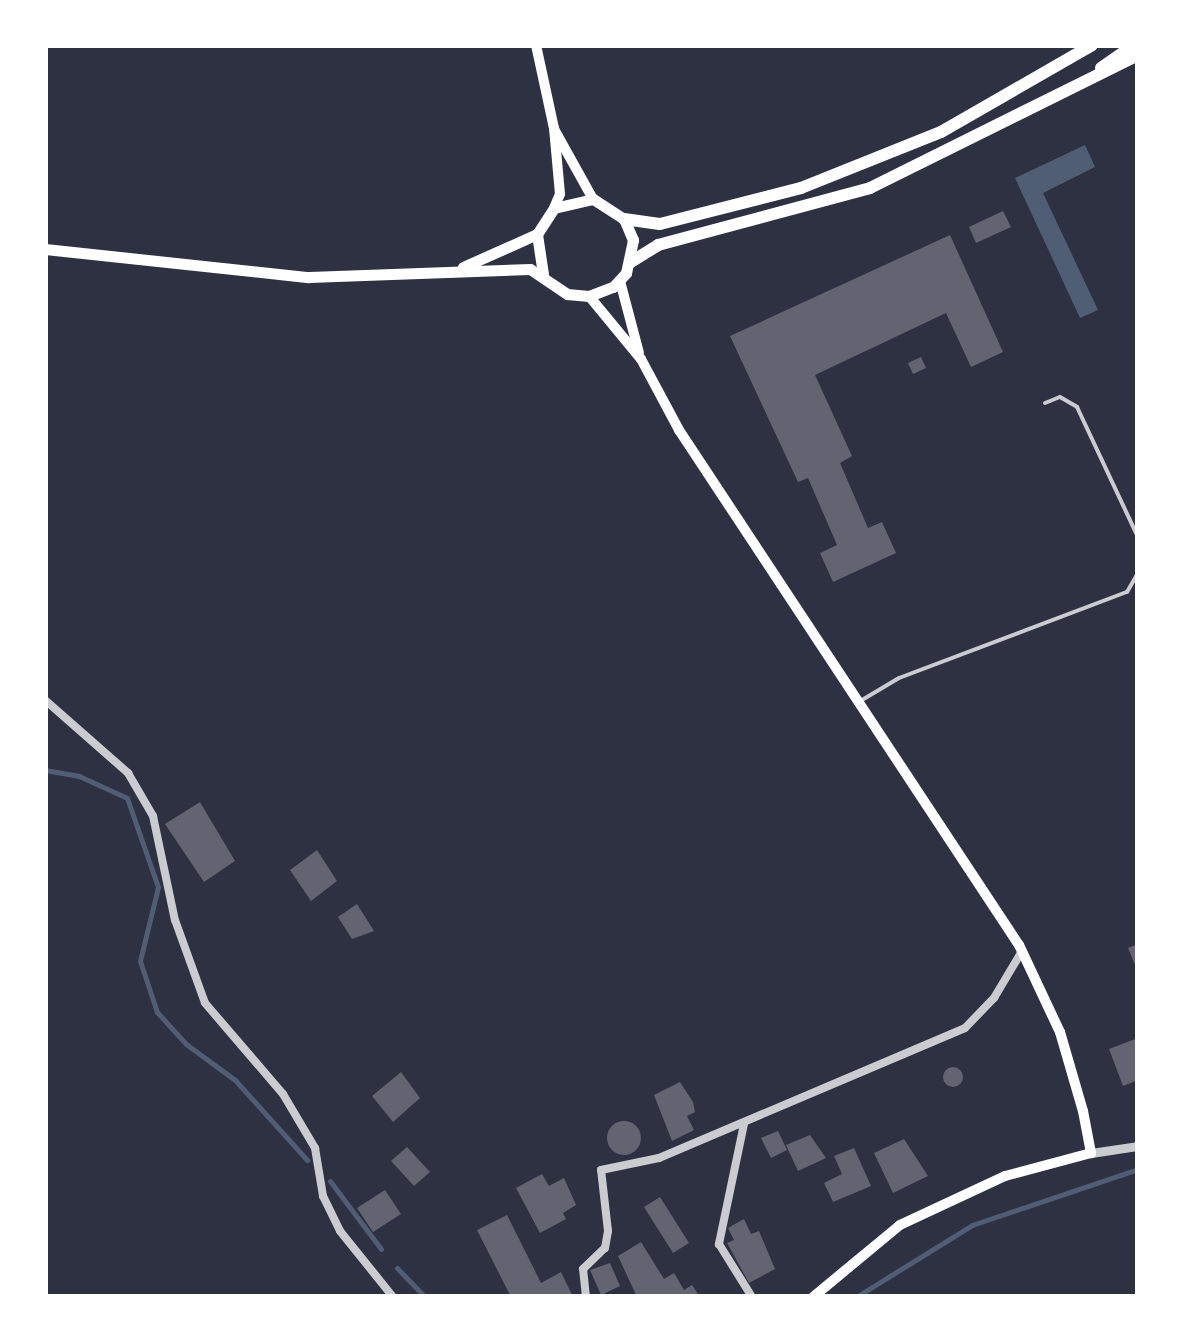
<!DOCTYPE html>
<style>
body{margin:0}
#map{position:relative;width:1183px;height:1342px;overflow:hidden;background:#2d3142;font-family:"Nunito Sans",sans-serif}
div>[style]{position:absolute}
.water>*{inset:0;background:#4f5d75}
.stream>*{height:5px;margin:-2.5px;padding:0 2.5px;transform-origin:2.5px;border-radius:2.5px;background:#4f5d75}
.building>*{inset:0;background:#626471}
.round{border-radius:50%}
.service>*{height:4px;margin:-2px;padding:0 2px;transform-origin:2px;border-radius:2px;background:#caccd0}
.minor>*{height:8px;margin:-4px;padding:0 4px;transform-origin:4px;border-radius:4px;background:#caccd0}
.tertiary>*{height:9px;margin:-4.5px;padding:0 4.5px;transform-origin:4.5px;border-radius:4.5px;background:#caccd0}
.secondary>*{height:10px;margin:-5px;padding:0 5px;transform-origin:5px;border-radius:5px;background:#fff}
.primary>*{height:11px;margin:-5.5px;padding:0 5.5px;transform-origin:5.5px;border-radius:5.5px;background:#fff}
.motorway>*{height:12px;margin:-6px;padding:0 6px;transform-origin:6px;border-radius:6px;background:#fff}
span{translate:-50% -50%;white-space:nowrap;text-align:center;line-height:1.15;-webkit-text-stroke:10px #fff;paint-order:stroke}
.frame{position:absolute;inset:0;border:48px solid #fff;pointer-events:none}
</style>
<div id="map">
<div class="water">
<i style="clip-path:polygon(1085px 145px,1095px 167px,1043px 193px,1098px 310px,1080px 318px,1015px 178px)"></i>
</div>
<div class="stream">
<i style="left:45px;top:770px;width:35px;rotate:10deg"></i>
<i style="left:79px;top:776px;width:53px;rotate:24.6deg"></i>
<i style="left:127px;top:798px;width:94px;rotate:70.8deg"></i>
<i style="left:158px;top:887px;width:76px;rotate:103.7deg"></i>
<i style="left:140px;top:961px;width:54px;rotate:71.6deg"></i>
<i style="left:157px;top:1012px;width:43px;rotate:47.8deg"></i>
<i style="left:186px;top:1044px;width:61px;rotate:36.3deg"></i>
<i style="left:235px;top:1080px;width:108px;rotate:48deg"></i>
<i style="left:330px;top:1181px;width:85px;rotate:53.1deg"></i>
<i style="left:397px;top:1268px;width:40px;rotate:46deg"></i>
<i style="left:856px;top:1297px;width:137px;rotate:-31.8deg"></i>
<i style="left:972px;top:1225px;width:175px;rotate:-18.6deg"></i>
</div>
<div class="building">
<i style="clip-path:polygon(1003px 211px,1011px 227px,976px 243px,969px 227px)"></i>
<i style="clip-path:polygon(950px 235px,1003px 352px,971px 367px,946px 313px,815px 375px,852px 456px,840px 463px,868px 528px,882px 522px,896px 553px,833px 582px,820px 553px,837px 545px,808px 478px,798px 482px,730px 336px)"></i>
<i style="clip-path:polygon(921px 357px,926px 368px,913px 374px,908px 363px)"></i>
<i style="clip-path:polygon(200px 802px,235px 861px,204px 882px,165px 824px)"></i>
<i style="clip-path:polygon(317px 850px,337px 881px,311px 901px,290px 870px)"></i>
<i style="clip-path:polygon(357px 904px,374px 931px,352px 939px,338px 917px)"></i>
<i style="clip-path:polygon(1138px 944px,1138px 972px,1128px 948px)"></i>
<i style="clip-path:polygon(1138px 1038px,1138px 1080px,1123px 1086px,1109px 1049px)"></i>
<i class="round" style="left:943px;top:1067px;width:20px;height:20px"></i>
<i style="clip-path:polygon(401px 1072px,420px 1098px,393px 1122px,372px 1096px)"></i>
<i style="clip-path:polygon(680px 1082px,693px 1102px,695px 1112px,687px 1116px,694px 1130px,672px 1141px,654px 1095px)"></i>
<i class="round" style="left:607px;top:1121px;width:34px;height:34px"></i>
<i style="clip-path:polygon(778px 1131px,787px 1150px,771px 1158px,761px 1138px)"></i>
<i style="clip-path:polygon(810px 1135px,826px 1158px,798px 1171px,786px 1145px)"></i>
<i style="clip-path:polygon(904px 1139px,928px 1176px,893px 1193px,874px 1153px)"></i>
<i style="clip-path:polygon(407px 1147px,430px 1172px,414px 1186px,391px 1161px)"></i>
<i style="clip-path:polygon(854px 1148px,871px 1186px,833px 1202px,824px 1183px,842px 1174px,834px 1156px)"></i>
<i style="clip-path:polygon(542px 1174px,549px 1186px,564px 1178px,576px 1205px,563px 1213px,566px 1219px,540px 1233px,516px 1188px)"></i>
<i style="clip-path:polygon(385px 1190px,401px 1214px,373px 1232px,357px 1208px)"></i>
<i style="clip-path:polygon(660px 1197px,689px 1243px,673px 1253px,644px 1207px)"></i>
<i style="clip-path:polygon(507px 1215px,541px 1283px,561px 1272px,573px 1297px,511px 1297px,477px 1230px)"></i>
<i style="clip-path:polygon(744px 1219px,751px 1234px,759px 1231px,775px 1269px,749px 1283px,727px 1243px,734px 1240px,728px 1228px)"></i>
<i style="clip-path:polygon(641px 1242px,664px 1279px,674px 1273px,684px 1290px,692px 1285px,700px 1297px,637px 1297px,618px 1256px)"></i>
<i style="clip-path:polygon(610px 1263px,620px 1286px,601px 1295px,590px 1270px)"></i>
</div>
<div class="service">
<i style="left:1045px;top:403px;width:16px;rotate:-22deg"></i>
<i style="left:1060px;top:397px;width:20px;rotate:30deg"></i>
<i style="left:1077px;top:407px;width:144px;rotate:64.9deg"></i>
<i style="left:862px;top:700px;width:43px;rotate:-30.7deg"></i>
<i style="left:899px;top:678px;width:244px;rotate:-20.7deg"></i>
<i style="left:1127px;top:592px;width:22px;rotate:-60deg"></i>
</div>
<div class="minor">
<i style="left:45px;top:700px;width:111px;rotate:41.3deg"></i>
<i style="left:128px;top:773px;width:50px;rotate:59.8deg"></i>
<i style="left:153px;top:816px;width:106px;rotate:78.1deg"></i>
<i style="left:175px;top:920px;width:88px;rotate:70.1deg"></i>
<i style="left:205px;top:1003px;width:120px;rotate:49.4deg"></i>
<i style="left:283px;top:1094px;width:63px;rotate:59.3deg"></i>
<i style="left:315px;top:1148px;width:49px;rotate:80.5deg"></i>
<i style="left:323px;top:1196px;width:39px;rotate:64deg"></i>
<i style="left:340px;top:1231px;width:85px;rotate:51.2deg"></i>
<i style="left:744px;top:1124px;width:123px;rotate:101.8deg"></i>
<i style="left:719px;top:1244px;width:62px;rotate:58.1deg"></i>
<i style="left:586px;top:1297px;width:28px;rotate:-96deg"></i>
<i style="left:583px;top:1269px;width:30px;rotate:-44deg"></i>
<i style="left:605px;top:1248px;width:17px;rotate:-80deg"></i>
<i style="left:608px;top:1231px;width:61px;rotate:-96.5deg"></i>
<i style="left:601px;top:1170px;width:59px;rotate:-11.7deg"></i>
<i style="left:659px;top:1158px;width:332px;rotate:-23deg"></i>
<i style="left:965px;top:1028px;width:42px;rotate:-46deg"></i>
<i style="left:994px;top:998px;width:55px;rotate:-59.2deg"></i>
</div>
<div class="tertiary">
<i style="left:1091px;top:1153px;width:48px;rotate:-8.5deg"></i>
</div>
<div class="secondary">
<i style="left:536px;top:45px;width:85px;rotate:77.8deg"></i>
<i style="left:554px;top:128px;width:66px;rotate:84.8deg"></i>
<i style="left:560px;top:194px;width:15px;rotate:113deg"></i>
<i style="left:554px;top:129px;width:80px;rotate:60.9deg"></i>
<i style="left:620px;top:281px;width:74px;rotate:75.2deg"></i>
<i style="left:589px;top:296px;width:82px;rotate:50.5deg"></i>
<i style="left:641px;top:359px;width:81px;rotate:61.8deg"></i>
<i style="left:679px;top:430px;width:617px;rotate:56.57deg"></i>
<i style="left:1019px;top:945px;width:96px;rotate:64.8deg"></i>
<i style="left:1060px;top:1032px;width:82px;rotate:73.8deg"></i>
<i style="left:1083px;top:1111px;width:43px;rotate:79.2deg"></i>
<i style="left:1091px;top:1153px;width:89px;rotate:165deg"></i>
<i style="left:1005px;top:1176px;width:116px;rotate:155deg"></i>
<i style="left:900px;top:1225px;width:113px;rotate:140.4deg"></i>
</div>
<div class="primary">
<i style="left:45px;top:249px;width:265px;rotate:6.1deg"></i>
<i style="left:309px;top:277px;width:221px;rotate:-2.1deg"></i>
<i style="left:530px;top:269px;width:45px;rotate:34deg"></i>
<i style="left:567px;top:294px;width:22px;rotate:5deg"></i>
<i style="left:589px;top:296px;width:26px;rotate:-21deg"></i>
<i style="left:613px;top:287px;width:19px;rotate:-47deg"></i>
<i style="left:626px;top:273px;width:34px;rotate:-78deg"></i>
<i style="left:633px;top:240px;width:23px;rotate:-113deg"></i>
<i style="left:624px;top:219px;width:37px;rotate:-147deg"></i>
<i style="left:593px;top:199px;width:40px;rotate:167deg"></i>
<i style="left:554px;top:208px;width:31px;rotate:123deg"></i>
<i style="left:537px;top:234px;width:40px;rotate:81.5deg"></i>
<i style="left:463px;top:267px;width:81px;rotate:-24deg"></i>
</div>
<div class="motorway">
<i style="left:1101px;top:68px;width:40px;rotate:-34.9deg"></i>
<i style="left:624px;top:219px;width:36px;rotate:8deg"></i>
<i style="left:660px;top:224px;width:146px;rotate:-14.3deg"></i>
<i style="left:801px;top:188px;width:151px;rotate:-21.8deg"></i>
<i style="left:941px;top:132px;width:174px;rotate:-29.9deg"></i>
<i style="left:631px;top:262px;width:32px;rotate:-32deg"></i>
<i style="left:658px;top:245px;width:220px;rotate:-15deg"></i>
<i style="left:870px;top:188px;width:299px;rotate:-26.4deg"></i>
</div>
<div class="frame"></div>
</div>
